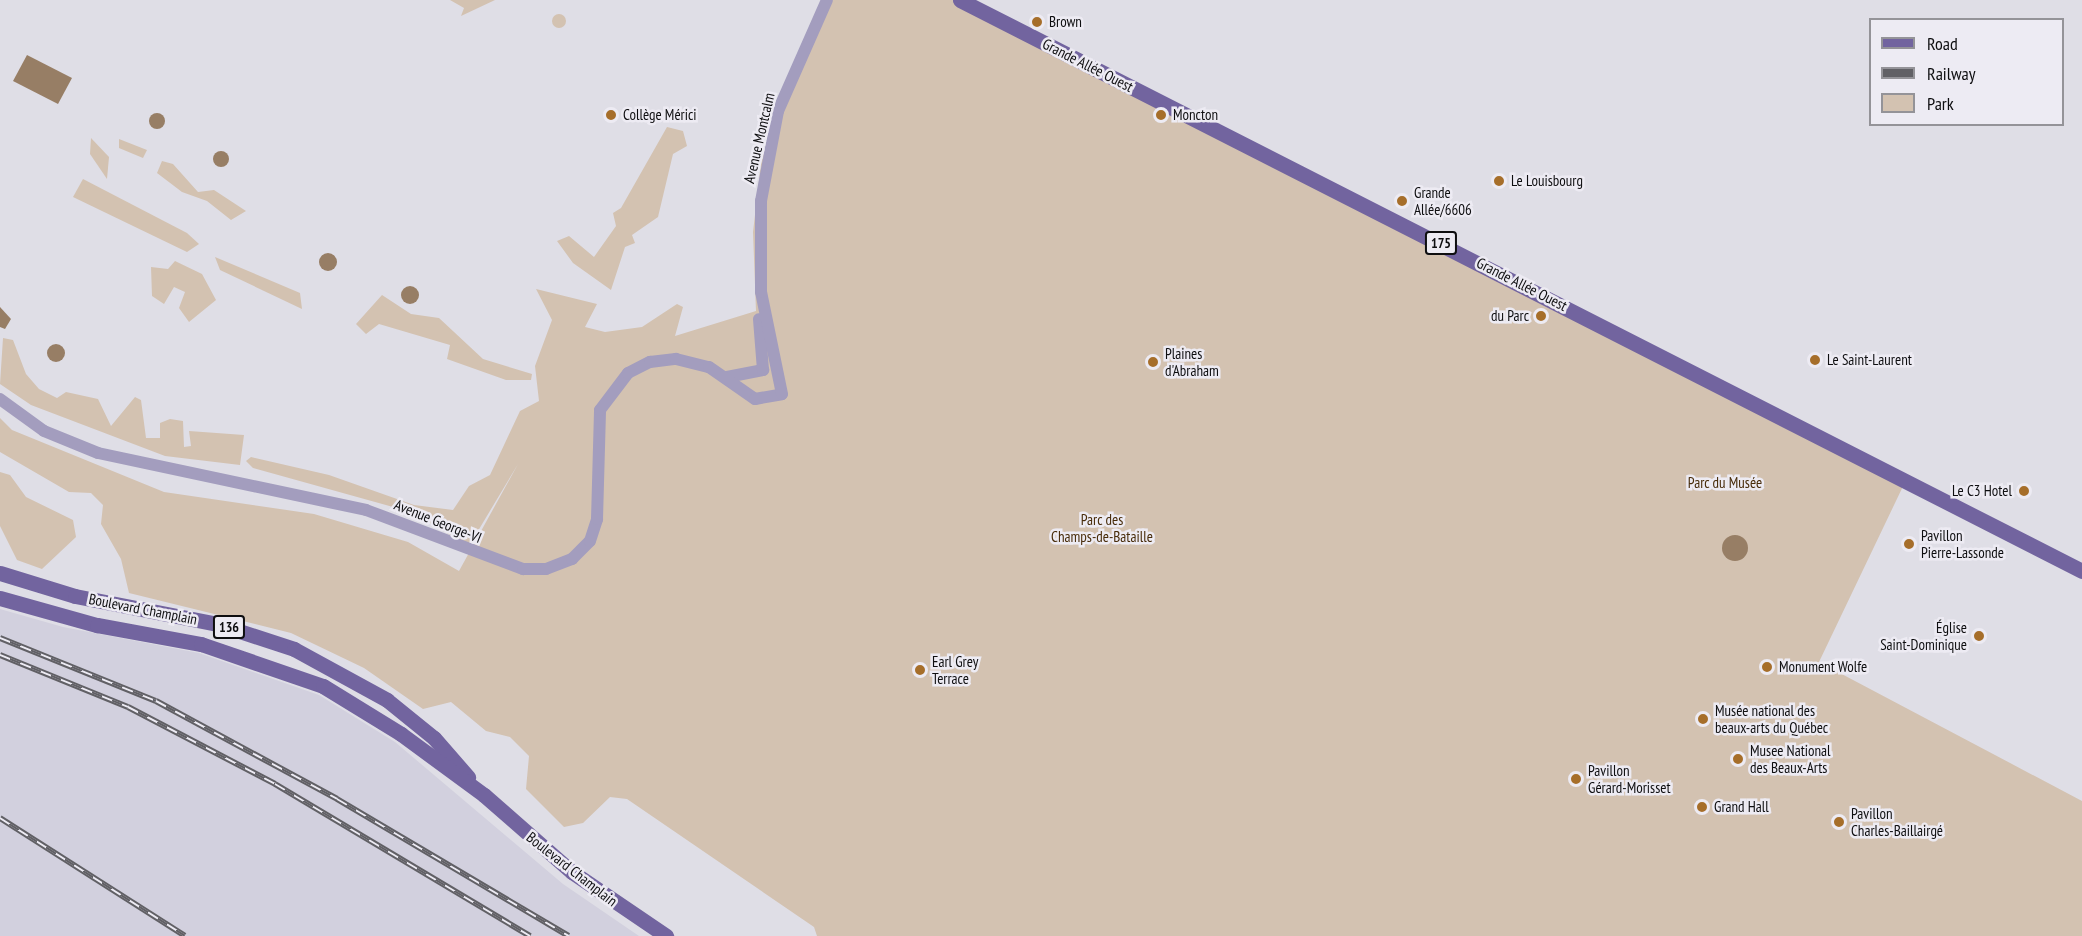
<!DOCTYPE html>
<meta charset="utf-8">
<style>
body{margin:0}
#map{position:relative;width:2082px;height:936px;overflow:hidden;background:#dfdee6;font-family:"PT Sans Narrow",sans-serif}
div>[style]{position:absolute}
.built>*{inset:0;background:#d2d0de}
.green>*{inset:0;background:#d3c2b1}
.round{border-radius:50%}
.water>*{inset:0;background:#977e65}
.minor>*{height:12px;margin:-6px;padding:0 6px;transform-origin:6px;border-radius:6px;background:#a39dbe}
.major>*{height:15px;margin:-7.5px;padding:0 7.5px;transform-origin:7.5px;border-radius:7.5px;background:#72649f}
.rail>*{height:6px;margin-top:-3px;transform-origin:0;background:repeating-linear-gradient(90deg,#edebf3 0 11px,#616065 0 22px);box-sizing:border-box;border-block:2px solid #616065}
.dots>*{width:16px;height:16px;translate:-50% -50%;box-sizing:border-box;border:3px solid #edebf3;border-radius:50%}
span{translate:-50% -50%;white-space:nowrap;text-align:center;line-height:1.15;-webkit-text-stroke:5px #edebf3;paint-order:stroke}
.shield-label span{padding:2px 4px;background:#edebf3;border:2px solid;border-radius:4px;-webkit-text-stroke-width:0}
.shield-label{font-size:14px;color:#0e0e10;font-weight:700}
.poi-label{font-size:15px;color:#0e0e10}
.left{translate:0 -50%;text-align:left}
.right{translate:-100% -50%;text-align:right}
.street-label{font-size:15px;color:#0e0e10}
.park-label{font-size:15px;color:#482c0a}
.legend{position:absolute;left:1869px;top:18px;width:195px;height:108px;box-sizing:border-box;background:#edebf3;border:2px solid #949398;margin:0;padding:8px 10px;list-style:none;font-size:18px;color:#0e0e10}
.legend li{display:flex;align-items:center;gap:12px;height:30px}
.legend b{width:30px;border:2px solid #949398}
</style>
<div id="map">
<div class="built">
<i style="clip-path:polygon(0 609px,63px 627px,199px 653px,319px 695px,395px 742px,563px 884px,639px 936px,0 936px)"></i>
</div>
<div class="green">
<i style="clip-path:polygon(450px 0,495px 0,461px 16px,464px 8px)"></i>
<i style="clip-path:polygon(831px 0,967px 0,1906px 480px,1819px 662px,2082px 801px,2082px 936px,817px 936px,814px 927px,627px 799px,610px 797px,583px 823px,564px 827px,526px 789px,529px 756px,510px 737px,486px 731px,451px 702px,423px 709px,364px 668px,291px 633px,129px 593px,121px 559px,101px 524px,103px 505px,91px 493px,69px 492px,0 452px,0 418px,12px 430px,164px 492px,314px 514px,408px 542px,459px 571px,518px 464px,469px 546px,411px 512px,253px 468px,246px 461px,251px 457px,329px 475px,414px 505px,453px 510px,469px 486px,490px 475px,520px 411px,539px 401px,535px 366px,552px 320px,536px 289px,597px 304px,585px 327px,605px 332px,642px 327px,677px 304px,683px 307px,675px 336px,756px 311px,753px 232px,761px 163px,780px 105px)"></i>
<i class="round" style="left:552px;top:14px;width:14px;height:14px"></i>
<i style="clip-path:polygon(667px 127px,683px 131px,687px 146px,673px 154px,658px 217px,632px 235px,635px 243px,625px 247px,611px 290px,573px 263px,557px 241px,569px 236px,594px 257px,616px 226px,613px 213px,621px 208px)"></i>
<i style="clip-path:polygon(91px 138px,109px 157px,107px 179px,90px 154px)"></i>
<i style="clip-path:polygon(119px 139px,147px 150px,143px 158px,119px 148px)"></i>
<i style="clip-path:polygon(162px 161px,173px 164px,198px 192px,214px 190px,246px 211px,231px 220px,207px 201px,182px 192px,157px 173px)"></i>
<i style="clip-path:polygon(83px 179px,187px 233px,199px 244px,187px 252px,73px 197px)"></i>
<i style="clip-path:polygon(215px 257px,300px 293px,302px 309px,220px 270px)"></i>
<i style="clip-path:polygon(175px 261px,202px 274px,216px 300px,189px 322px,179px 308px,185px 292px,174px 287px,164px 304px,152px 296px,151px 267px,168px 269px)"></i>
<i style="clip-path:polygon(382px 295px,411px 314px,439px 318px,483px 359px,532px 374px,531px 380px,506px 380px,447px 359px,450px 345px,379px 324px,366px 334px,356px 324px)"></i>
<i style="clip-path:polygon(3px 338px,13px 340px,26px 374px,39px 389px,57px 398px,66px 392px,98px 399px,111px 426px,135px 397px,141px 400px,146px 438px,160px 438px,160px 423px,170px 419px,183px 421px,184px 447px,191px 446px,189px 431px,244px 435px,240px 465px,165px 456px,31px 405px,0 384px)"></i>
<i style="clip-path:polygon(0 472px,10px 475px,26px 497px,73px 520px,76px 537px,42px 569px,17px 560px,0 526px)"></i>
</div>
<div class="water">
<i style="clip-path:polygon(27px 55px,72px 78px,58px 104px,13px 81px)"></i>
<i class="round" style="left:149px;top:113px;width:16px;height:16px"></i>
<i class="round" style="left:213px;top:151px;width:16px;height:16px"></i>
<i class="round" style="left:319px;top:253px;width:18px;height:18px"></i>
<i class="round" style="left:401px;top:286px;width:18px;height:18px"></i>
<i style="clip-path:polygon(0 307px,11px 319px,5px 329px,0 327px)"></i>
<i class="round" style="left:47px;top:344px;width:18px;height:18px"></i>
<i class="round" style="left:1722px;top:535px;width:26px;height:26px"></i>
</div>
<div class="minor">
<i style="left:727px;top:377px;width:37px;rotate:-11deg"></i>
<i style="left:763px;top:370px;width:51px;rotate:-94.5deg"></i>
<i style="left:0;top:399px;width:54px;rotate:36deg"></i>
<i style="left:44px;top:431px;width:58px;rotate:22.2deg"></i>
<i style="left:98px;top:453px;width:274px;rotate:12deg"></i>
<i style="left:366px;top:510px;width:168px;rotate:20.6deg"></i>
<i style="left:523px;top:569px;width:23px"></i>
<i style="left:546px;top:569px;width:28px;rotate:-21deg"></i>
<i style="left:572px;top:559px;width:25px;rotate:-45deg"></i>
<i style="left:590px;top:541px;width:23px;rotate:-72deg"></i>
<i style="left:597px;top:519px;width:109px;rotate:-88.4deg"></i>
<i style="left:600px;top:410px;width:46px;rotate:-52.9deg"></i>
<i style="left:628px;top:373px;width:25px;rotate:-27deg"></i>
<i style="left:650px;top:362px;width:26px;rotate:-7deg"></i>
<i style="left:676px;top:359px;width:34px;rotate:14deg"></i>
<i style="left:709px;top:367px;width:56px;rotate:34.8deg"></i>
<i style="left:755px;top:399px;width:27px;rotate:-10deg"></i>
<i style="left:782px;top:394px;width:104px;rotate:-101.6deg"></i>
<i style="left:761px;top:292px;width:91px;rotate:-90deg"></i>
<i style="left:761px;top:201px;width:92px;rotate:-79.3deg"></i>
<i style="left:778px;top:111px;width:121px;rotate:-66.2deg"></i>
</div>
<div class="major">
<i style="left:960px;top:0;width:1259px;rotate:26.97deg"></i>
<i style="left:0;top:573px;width:78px;rotate:17deg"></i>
<i style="left:75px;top:596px;width:146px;rotate:11.1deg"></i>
<i style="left:218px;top:624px;width:80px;rotate:18.2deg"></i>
<i style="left:294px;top:649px;width:106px;rotate:28.7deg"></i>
<i style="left:387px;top:700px;width:60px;rotate:39deg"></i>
<i style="left:434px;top:738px;width:52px;rotate:48.9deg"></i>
<i style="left:0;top:598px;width:101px;rotate:15.6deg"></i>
<i style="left:97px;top:625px;width:106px;rotate:10.4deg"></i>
<i style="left:201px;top:644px;width:129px;rotate:19deg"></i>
<i style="left:323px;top:686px;width:92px;rotate:31.6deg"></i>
<i style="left:401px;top:734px;width:103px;rotate:36.3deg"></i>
<i style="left:484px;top:795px;width:117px;rotate:41.2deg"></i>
<i style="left:572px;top:872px;width:114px;rotate:34.2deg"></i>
</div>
<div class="rail">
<i style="left:0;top:638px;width:168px;rotate:22deg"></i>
<i style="left:156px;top:701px;width:206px;rotate:28.4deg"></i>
<i style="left:337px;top:799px;width:269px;rotate:30.6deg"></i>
<i style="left:0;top:655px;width:138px;rotate:22.1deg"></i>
<i style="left:128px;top:707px;width:166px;rotate:27.6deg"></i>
<i style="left:275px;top:784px;width:297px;rotate:30.8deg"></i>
<i style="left:0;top:818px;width:219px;rotate:32.5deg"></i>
</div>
<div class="dots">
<i style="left:1037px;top:22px;background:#a66e2a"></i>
<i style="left:611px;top:115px;background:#a66e2a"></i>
<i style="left:1161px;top:115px;background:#a66e2a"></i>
<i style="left:1499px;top:181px;background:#a66e2a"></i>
<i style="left:1402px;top:201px;background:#a66e2a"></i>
<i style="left:1541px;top:316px;background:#a66e2a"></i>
<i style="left:1815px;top:360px;background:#a66e2a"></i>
<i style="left:1153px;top:362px;background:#a66e2a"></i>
<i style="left:2024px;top:491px;background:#a66e2a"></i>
<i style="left:1909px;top:544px;background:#a66e2a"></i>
<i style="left:1979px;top:636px;background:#a66e2a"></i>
<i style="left:1767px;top:667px;background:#a66e2a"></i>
<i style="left:920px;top:670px;background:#a66e2a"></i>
<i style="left:1703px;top:719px;background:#a66e2a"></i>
<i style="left:1738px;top:759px;background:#a66e2a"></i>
<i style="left:1576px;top:779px;background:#a66e2a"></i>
<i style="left:1702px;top:807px;background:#a66e2a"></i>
<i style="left:1839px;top:822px;background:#a66e2a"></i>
</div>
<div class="shield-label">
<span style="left:1441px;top:243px">175</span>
<span style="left:229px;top:627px">136</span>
</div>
<div class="poi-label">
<span class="left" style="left:1049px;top:22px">Brown</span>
<span class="left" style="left:623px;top:115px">Collège Mérici</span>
<span class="left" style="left:1173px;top:115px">Moncton</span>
<span class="left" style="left:1511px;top:181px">Le Louisbourg</span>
<span class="left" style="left:1414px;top:201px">Grande<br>Allée/6606</span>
<span class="right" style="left:1529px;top:316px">du Parc</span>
<span class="left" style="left:1165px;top:362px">Plaines<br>d'Abraham</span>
<span class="left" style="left:1827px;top:360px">Le Saint-Laurent</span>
<span class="right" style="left:2012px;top:491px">Le C3 Hotel</span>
<span class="left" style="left:1921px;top:544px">Pavillon<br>Pierre-Lassonde</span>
<span class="right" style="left:1967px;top:636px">Église<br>Saint-Dominique</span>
<span class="left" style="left:932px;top:670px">Earl Grey<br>Terrace</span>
<span class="left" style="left:1779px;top:667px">Monument Wolfe</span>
<span class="left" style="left:1715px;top:719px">Musée national des<br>beaux-arts du Québec</span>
<span class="left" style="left:1750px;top:759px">Musee National<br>des Beaux-Arts</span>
<span class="left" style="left:1588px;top:779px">Pavillon<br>Gérard-Morisset</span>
<span class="left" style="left:1714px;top:807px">Grand Hall</span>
<span class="left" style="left:1851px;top:822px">Pavillon<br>Charles-Baillairgé</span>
</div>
<div class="street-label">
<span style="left:1088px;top:65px;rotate:27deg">Grande Allée Ouest</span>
<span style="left:759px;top:138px;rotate:-77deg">Avenue Montcalm</span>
<span style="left:1522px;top:284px;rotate:27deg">Grande Allée Ouest</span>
<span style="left:438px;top:521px;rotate:22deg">Avenue George-VI</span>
<span style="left:143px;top:609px;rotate:11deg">Boulevard Champlain</span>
<span style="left:572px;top:869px;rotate:38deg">Boulevard Champlain</span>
</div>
<div class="park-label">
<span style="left:1725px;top:483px">Parc du Musée</span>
<span style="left:1102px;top:528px">Parc des<br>Champs-de-Bataille</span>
</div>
<ul class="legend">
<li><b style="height:8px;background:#72649f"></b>Road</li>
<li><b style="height:8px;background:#616065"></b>Railway</li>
<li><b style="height:16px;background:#d3c2b1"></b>Park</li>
</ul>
</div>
